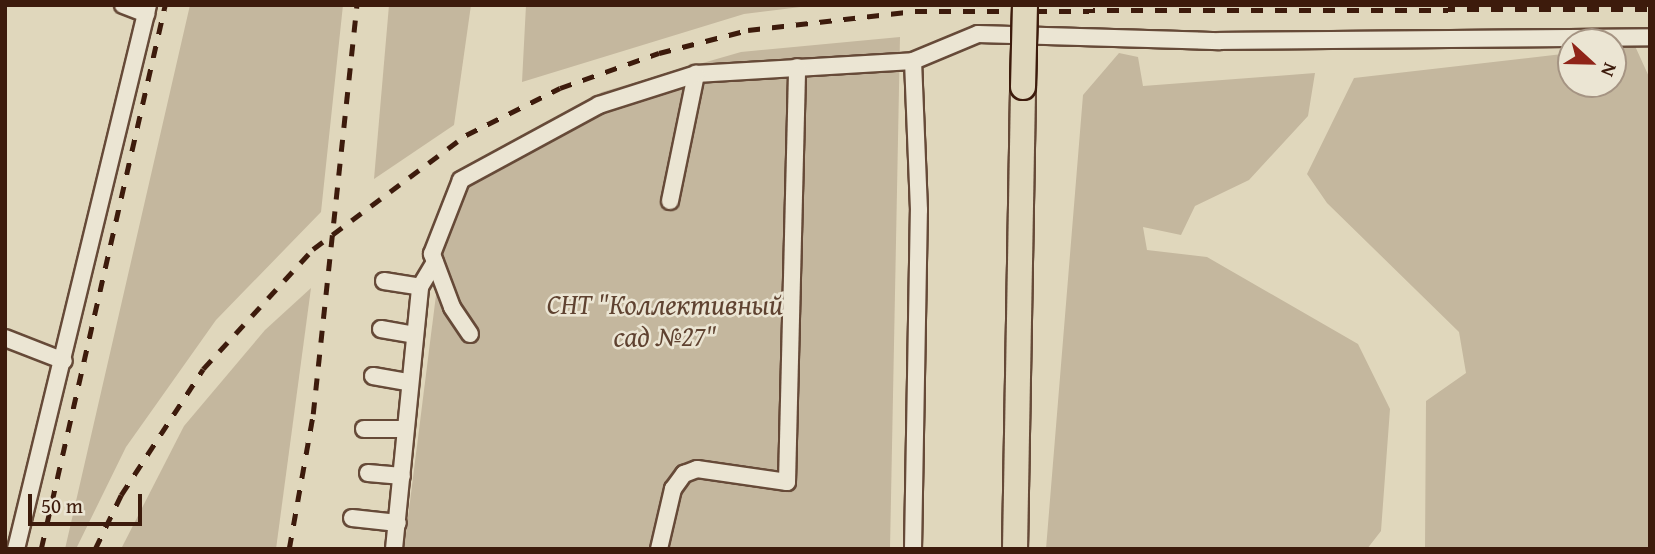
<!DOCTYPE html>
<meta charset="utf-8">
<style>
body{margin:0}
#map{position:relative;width:1655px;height:554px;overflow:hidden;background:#e0d7bc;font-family:"Gentium Book Plus",serif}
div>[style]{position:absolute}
.green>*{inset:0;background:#c4b79e}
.roads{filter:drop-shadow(2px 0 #664a38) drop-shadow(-2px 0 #664a38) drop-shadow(0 2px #664a38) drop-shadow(0 -2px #664a38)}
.street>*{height:16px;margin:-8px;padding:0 8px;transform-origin:8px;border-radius:8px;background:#ebe5d3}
.primary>*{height:24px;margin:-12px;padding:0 12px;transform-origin:12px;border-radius:12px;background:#e0d7bc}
.rail>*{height:4.5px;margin-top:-2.25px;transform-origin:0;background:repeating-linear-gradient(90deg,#3d1b0c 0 12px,transparent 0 24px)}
.bridges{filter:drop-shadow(2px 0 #3d1b0c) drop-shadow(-2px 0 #3d1b0c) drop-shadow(0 2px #3d1b0c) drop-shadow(0 -2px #3d1b0c)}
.primary-bridge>*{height:24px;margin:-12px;padding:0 12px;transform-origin:12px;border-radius:12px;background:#e0d7bc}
span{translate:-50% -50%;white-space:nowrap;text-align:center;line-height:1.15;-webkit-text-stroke:5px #ebe5d3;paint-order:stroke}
.park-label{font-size:28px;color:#5f4230;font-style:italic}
.frame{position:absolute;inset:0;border:7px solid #3d1b0c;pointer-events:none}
.north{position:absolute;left:1557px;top:28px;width:70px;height:70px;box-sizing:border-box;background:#ebe5d3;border:2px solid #a59483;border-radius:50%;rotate:112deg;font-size:19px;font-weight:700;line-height:28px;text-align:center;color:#3d1b0c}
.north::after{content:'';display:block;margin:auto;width:24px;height:32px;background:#8f2418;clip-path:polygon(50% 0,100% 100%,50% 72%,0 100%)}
.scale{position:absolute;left:28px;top:494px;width:114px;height:32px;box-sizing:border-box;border:4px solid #3d1b0c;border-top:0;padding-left:9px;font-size:21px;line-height:24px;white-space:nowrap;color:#3d1b0c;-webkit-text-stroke:5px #ebe5d3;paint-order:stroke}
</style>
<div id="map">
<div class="green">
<i style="clip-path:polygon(190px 5px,343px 5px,321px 212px,216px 320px,126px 447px,76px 549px,65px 549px)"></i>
<i style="clip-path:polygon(389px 5px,471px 5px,454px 125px,374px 179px)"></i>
<i style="clip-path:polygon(526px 5px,817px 5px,744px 14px,522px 82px)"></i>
<i style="clip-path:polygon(900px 37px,890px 549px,404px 549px,451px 176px,602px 92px,741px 52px)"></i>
<i style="clip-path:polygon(1635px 46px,1650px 79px,1650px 549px,1425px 549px,1426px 401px,1466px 373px,1459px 332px,1327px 203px,1307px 174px,1354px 78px,1571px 53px,1571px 84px,1613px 84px,1613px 49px)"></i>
<i style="clip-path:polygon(1119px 53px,1138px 57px,1143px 86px,1315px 73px,1308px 116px,1249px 180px,1195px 206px,1181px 235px,1143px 227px,1147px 250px,1207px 257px,1358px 344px,1390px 409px,1381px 531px,1367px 549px,1046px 549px,1083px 95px)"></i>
<i style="clip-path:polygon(311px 288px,276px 549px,121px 549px,184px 426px,265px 330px)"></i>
</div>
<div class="roads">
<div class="street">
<i style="left:123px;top:5px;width:25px;rotate:21deg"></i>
<i style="left:670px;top:201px;width:130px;rotate:-78.4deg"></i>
<i style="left:696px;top:74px;width:217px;rotate:-3.4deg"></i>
<i style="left:913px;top:61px;width:70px;rotate:-22.6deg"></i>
<i style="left:978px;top:34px;width:242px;rotate:1.7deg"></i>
<i style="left:1220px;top:41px;width:430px;rotate:-0.5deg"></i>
<i style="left:384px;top:281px;width:36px;rotate:9deg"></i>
<i style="left:381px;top:329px;width:34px;rotate:10deg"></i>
<i style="left:470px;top:334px;width:32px;rotate:-124deg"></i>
<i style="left:452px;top:307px;width:57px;rotate:-110.7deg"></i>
<i style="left:432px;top:254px;width:79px;rotate:-68.6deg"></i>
<i style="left:461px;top:180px;width:157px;rotate:-28.5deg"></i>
<i style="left:599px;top:105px;width:102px;rotate:-17.7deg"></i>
<i style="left:5px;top:338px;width:63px;rotate:21.3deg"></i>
<i style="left:373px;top:376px;width:36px;rotate:10deg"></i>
<i style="left:364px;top:429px;width:38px"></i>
<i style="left:368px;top:473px;width:34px;rotate:5deg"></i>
<i style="left:352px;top:518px;width:46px;rotate:6.2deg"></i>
<i style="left:16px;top:549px;width:560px;rotate:-76.36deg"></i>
<i style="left:394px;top:549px;width:263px;rotate:-84.3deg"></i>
<i style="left:420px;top:287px;width:29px;rotate:-59deg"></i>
<i style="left:659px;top:549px;width:62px;rotate:-76.9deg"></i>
<i style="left:673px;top:489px;width:19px;rotate:-54deg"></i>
<i style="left:684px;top:474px;width:14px;rotate:-21deg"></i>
<i style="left:697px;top:469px;width:91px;rotate:8.2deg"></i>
<i style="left:787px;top:482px;width:415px;rotate:-88.6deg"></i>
<i style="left:913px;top:549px;width:339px;rotate:-89deg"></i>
<i style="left:919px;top:210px;width:149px;rotate:-92.3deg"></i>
</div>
<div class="primary">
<i style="left:1015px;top:549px;width:462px;rotate:-89deg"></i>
</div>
</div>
<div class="rail">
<i style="left:41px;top:549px;width:558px;rotate:-77.16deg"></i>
<i style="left:95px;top:549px;width:60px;rotate:-64.3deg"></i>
<i style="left:121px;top:495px;width:150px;rotate:-56.9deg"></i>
<i style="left:203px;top:369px;width:163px;rotate:-47.5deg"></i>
<i style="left:313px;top:249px;width:191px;rotate:-36.7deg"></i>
<i style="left:466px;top:135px;width:105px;rotate:-26.6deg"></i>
<i style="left:560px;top:88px;width:105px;rotate:-19.5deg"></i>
<i style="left:659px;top:53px;width:92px;rotate:-14.5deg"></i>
<i style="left:748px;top:30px;width:168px;rotate:-6.5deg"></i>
<i style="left:915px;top:11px;width:735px;rotate:-0.16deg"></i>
<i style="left:289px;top:549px;width:137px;rotate:-79.9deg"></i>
<i style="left:313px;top:414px;width:411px;rotate:-83.9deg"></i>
</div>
<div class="bridges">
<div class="primary-bridge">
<i style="left:1023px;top:87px;width:82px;rotate:-88.6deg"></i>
</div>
</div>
<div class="park-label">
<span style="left:665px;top:320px">СНТ "Коллективный<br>сад №27"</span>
</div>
<div class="frame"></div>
<div class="north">N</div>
<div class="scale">50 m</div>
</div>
